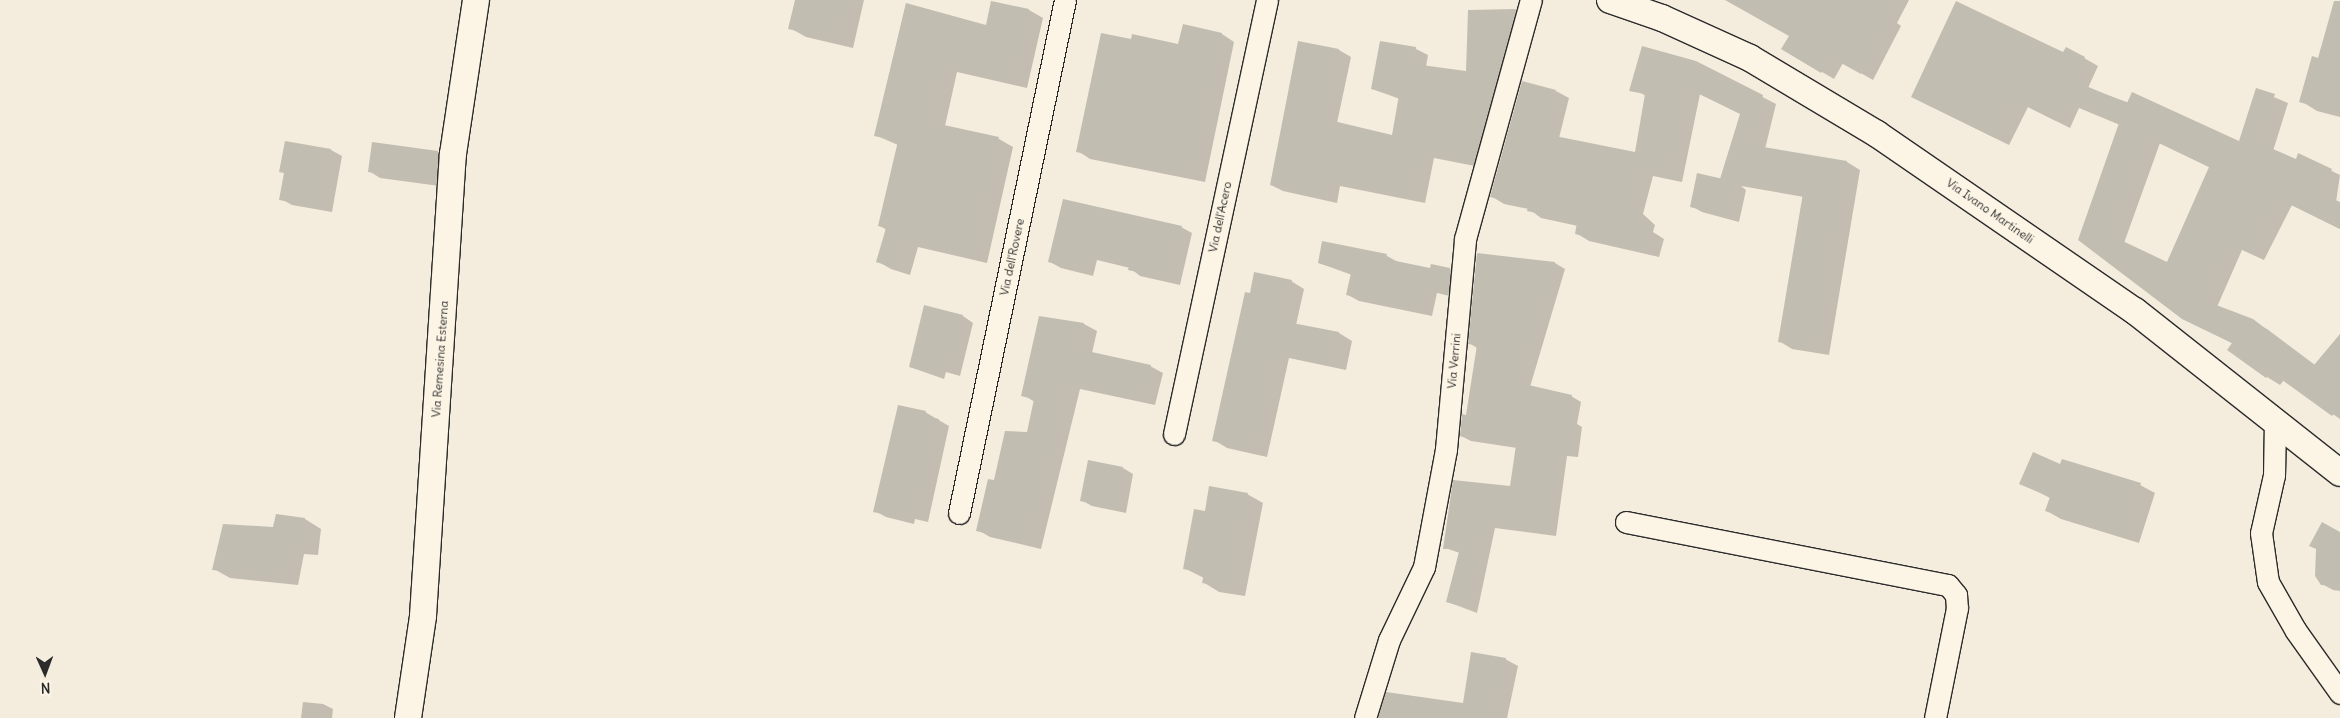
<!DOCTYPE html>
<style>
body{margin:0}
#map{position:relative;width:2340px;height:718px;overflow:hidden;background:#f4edde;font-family:Delius,sans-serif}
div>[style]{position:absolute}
.shadow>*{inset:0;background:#0003}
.building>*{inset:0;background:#c2bdb1}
.roads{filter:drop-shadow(1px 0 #2b2b2b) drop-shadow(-1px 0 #2b2b2b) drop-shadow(0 1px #2b2b2b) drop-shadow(0 -1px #2b2b2b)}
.minor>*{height:21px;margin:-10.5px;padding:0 10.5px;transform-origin:10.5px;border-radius:10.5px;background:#fcf5e5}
.tertiary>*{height:26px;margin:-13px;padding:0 13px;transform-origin:13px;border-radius:13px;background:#fcf5e5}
span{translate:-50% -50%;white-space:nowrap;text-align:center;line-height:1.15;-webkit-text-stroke:4px #fcf5e5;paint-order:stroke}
.street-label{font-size:12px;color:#2b2b2b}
.north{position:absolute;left:20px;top:648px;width:50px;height:50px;-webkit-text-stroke:4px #fcf5e5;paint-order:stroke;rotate:178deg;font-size:14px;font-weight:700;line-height:20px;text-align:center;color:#2b2b2b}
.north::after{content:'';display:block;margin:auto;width:18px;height:22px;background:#2b2b2b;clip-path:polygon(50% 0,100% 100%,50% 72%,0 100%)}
</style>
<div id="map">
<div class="shadow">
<i style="clip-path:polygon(796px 0,864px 0,853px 48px,806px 37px,790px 28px)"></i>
<i style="clip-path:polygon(1740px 0,1909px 0,1897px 23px,1901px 26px,1873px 80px,1843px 63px,1834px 79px,1783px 49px,1790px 35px)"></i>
<i style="clip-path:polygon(992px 3px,1029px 10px,1043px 18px,1027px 88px,957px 72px,945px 126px,999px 139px,1013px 147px,987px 263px,918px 247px,910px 275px,891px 269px,877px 261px,887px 230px,880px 226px,898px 145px,875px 135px,906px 4px,987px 26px)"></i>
<i style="clip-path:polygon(1515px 10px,1527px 17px,1485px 168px,1434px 158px,1425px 203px,1340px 186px,1337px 203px,1283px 191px,1271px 185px,1299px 42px,1339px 50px,1351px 57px,1337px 123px,1393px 136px,1400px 99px,1372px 89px,1381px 43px,1416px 49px,1428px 55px,1426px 67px,1467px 73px)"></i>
<i style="clip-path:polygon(2340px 22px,2340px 117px,2317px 111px,2301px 101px)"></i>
<i style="clip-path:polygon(1222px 34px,1234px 42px,1205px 182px,1090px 159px,1078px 151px,1132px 41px,1179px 46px)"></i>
<i style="clip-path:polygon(evenodd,2064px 54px,2084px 58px,2098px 66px,2088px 88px,2240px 143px,2257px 90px,2288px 103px,2273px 151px,2296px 161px,2299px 155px,2340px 175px,2336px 202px,2340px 204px,2340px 229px,2292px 205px,2264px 260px,2242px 250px,2217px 307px,2267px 329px,2315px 365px,2340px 336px,2340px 419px,2284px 380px,2280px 385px,2267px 377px,2229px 350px,2234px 344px,2183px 319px,2079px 239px,2120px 125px,2079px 108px,2070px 128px,2028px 107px,2009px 145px,1926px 104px,2064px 54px,2160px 143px,2211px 168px,2168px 263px,2124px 243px,2160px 143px)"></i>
<i style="clip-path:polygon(1695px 62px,1776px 104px,1765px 149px,1847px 162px,1860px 170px,1829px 355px,1792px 349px,1779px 341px,1804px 197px,1741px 186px,1746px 190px,1739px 222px,1702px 212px,1691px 206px,1727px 181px,1742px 114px,1700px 94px,1682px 182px,1653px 176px,1643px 214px,1655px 225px,1653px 232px,1664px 239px,1659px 257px,1589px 241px,1576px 233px,1578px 226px,1541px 218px,1529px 209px,1504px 204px,1491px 196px,1556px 91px,1569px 98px,1559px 138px,1636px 154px,1646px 96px,1639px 92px)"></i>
<i style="clip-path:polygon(331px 150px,342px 156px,332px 212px,292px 205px,281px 199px,285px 174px,281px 171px)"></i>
<i style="clip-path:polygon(438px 152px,449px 158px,447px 187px,380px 178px,369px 171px)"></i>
<i style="clip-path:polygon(1181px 227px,1192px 233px,1180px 285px,1140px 276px,1130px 268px,1097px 260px,1093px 276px,1061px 268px,1050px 262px)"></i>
<i style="clip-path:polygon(1323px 243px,1387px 256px,1398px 262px,1431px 270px,1449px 269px,1460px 275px,1458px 298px,1437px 293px,1432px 316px,1359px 301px,1348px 295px,1352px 275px,1319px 263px)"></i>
<i style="clip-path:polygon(1478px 255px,1555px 263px,1565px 269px,1530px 387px,1571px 396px,1581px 402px,1577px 424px,1582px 427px,1578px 457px,1567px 456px,1556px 536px,1495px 528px,1477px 613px,1448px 602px,1460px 553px,1445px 548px,1511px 487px,1517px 448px,1471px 441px,1461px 436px,1468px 416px,1477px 348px,1469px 343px)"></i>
<i style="clip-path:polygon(1291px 281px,1304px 289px,1296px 325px,1339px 333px,1352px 341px,1346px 370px,1289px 358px,1267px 457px,1227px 448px,1214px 440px,1251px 294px)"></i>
<i style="clip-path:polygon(963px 316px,973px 323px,960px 376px,946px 372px,944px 379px,910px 367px)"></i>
<i style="clip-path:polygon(1040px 318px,1084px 324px,1097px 331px,1092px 353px,1150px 366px,1163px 373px,1155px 405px,1080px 389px,1041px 549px,990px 537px,978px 530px,995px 482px,1028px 433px,1035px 402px,1023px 395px)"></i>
<i style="clip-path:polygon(925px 412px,949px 426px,928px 522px,915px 519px,914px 524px,886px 517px,875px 511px)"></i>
<i style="clip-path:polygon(2061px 465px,2140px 485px,2155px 493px,2139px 543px,2061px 519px,2047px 511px,2050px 498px,2021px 483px)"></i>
<i style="clip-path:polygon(1123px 468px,1133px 474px,1126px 513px,1092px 506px,1081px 500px)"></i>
<i style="clip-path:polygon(1247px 494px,1263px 503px,1245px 596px,1219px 592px,1203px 582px,1204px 578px,1184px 568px)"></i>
<i style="clip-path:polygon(277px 515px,305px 519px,321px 529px,318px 555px,304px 554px,298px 585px,230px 578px,214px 569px,274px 528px)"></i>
<i style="clip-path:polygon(2340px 533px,2340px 591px,2333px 590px,2322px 584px)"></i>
<i style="clip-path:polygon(1505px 659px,1518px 666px,1507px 718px,1379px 718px,1464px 705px)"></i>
<i style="clip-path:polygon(303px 702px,323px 704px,333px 709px,332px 718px,301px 718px)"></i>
</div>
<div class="building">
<i style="clip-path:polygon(795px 0,846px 0,837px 40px,788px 29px)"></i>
<i style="clip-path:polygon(1725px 0,1893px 0,1885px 15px,1889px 17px,1861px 74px,1830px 57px,1821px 73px,1781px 49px,1789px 36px)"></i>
<i style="clip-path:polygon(991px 1px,1029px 9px,1013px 81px,943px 64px,930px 122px,999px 137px,973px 255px,904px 240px,896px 268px,876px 262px,886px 228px,878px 226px,898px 141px,874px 136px,906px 3px,986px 25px)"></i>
<i style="clip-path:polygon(evenodd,1956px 1px,2063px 52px,2066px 47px,2085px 57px,2074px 81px,2127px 103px,2132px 92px,2239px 141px,2256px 88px,2275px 94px,2259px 143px,2296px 159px,2298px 153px,2332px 169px,2322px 194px,2340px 202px,2340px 229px,2277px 198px,2250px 253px,2228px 243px,2203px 300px,2253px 319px,2314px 365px,2340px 334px,2340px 405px,2332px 416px,2271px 372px,2266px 378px,2227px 350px,2232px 343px,2182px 319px,2078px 240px,2119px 123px,2065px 101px,2056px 121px,2014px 100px,1995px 138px,1911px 97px,1956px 1px,2146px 137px,2209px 167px,2167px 262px,2110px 235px,2146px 137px)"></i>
<i style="clip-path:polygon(2334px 1px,2340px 1px,2340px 113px,2299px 102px,2312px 56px,2318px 58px)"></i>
<i style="clip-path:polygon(1516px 9px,1473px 162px,1422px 152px,1413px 197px,1328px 180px,1325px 197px,1270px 185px,1298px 41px,1339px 49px,1325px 119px,1392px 135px,1399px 95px,1371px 89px,1380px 41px,1416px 47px,1414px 64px,1466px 71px,1468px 10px)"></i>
<i style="clip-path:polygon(1183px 24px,1222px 33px,1192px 176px,1076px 152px,1101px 33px,1131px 39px,1132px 34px,1178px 44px)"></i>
<i style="clip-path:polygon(1642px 46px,1696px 61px,1763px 95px,1751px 145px,1847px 161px,1816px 349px,1778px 342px,1803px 193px,1720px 179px,1740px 114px,1687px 88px,1669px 176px,1640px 169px,1630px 208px,1637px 210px,1636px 215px,1642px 217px,1640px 227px,1651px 230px,1646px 251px,1575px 234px,1577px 222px,1527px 211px,1528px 205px,1490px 197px,1522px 81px,1556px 90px,1545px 134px,1635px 152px,1645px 94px,1629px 91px)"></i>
<i style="clip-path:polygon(285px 141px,331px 149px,321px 207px,279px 200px,284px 173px,279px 172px)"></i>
<i style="clip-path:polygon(372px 142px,438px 151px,436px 181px,368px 172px)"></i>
<i style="clip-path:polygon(1697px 173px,1736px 182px,1728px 216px,1690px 207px)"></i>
<i style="clip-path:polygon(1063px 199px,1182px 226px,1169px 279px,1128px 270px,1129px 266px,1086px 255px,1082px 271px,1048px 262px)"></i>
<i style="clip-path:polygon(1322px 241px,1387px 254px,1386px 259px,1430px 268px,1431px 264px,1450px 268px,1448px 292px,1426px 288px,1421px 310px,1346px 295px,1351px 273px,1318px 263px)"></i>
<i style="clip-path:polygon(1477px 253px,1555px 262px,1520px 383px,1572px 395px,1567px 420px,1572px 420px,1568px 452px,1558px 451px,1546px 532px,1485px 523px,1467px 608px,1446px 602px,1460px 548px,1443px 549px,1453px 480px,1510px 486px,1516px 445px,1460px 436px,1462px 414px,1466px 415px,1477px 345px,1468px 344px)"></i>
<i style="clip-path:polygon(1254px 272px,1292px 280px,1282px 321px,1339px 332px,1333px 363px,1276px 351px,1254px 450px,1212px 441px,1245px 292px,1250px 293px)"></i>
<i style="clip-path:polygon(924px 305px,963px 315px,949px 370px,935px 366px,933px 373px,909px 367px)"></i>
<i style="clip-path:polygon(1039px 316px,1084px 323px,1078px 349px,1151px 365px,1143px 399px,1067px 383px,1028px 543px,976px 531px,988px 479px,994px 480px,1005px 431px,1027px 432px,1034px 399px,1021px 396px)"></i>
<i style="clip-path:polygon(898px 405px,926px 411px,925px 416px,939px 419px,917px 516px,904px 513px,903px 518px,873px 512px)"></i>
<i style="clip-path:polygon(2033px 452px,2060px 464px,2062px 459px,2141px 483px,2124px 536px,2045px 511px,2050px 497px,2019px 484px)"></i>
<i style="clip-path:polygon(1088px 460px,1123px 467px,1115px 508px,1080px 501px)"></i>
<i style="clip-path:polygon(1209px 486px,1248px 493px,1229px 588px,1202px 583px,1204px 573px,1183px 569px,1194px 509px,1205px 511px)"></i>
<i style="clip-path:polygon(276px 514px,305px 518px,302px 546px,288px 546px,282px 576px,212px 570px,223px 524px,273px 527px)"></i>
<i style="clip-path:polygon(2322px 522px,2340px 532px,2340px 586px,2321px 585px,2315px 576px,2316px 549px,2309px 546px)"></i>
<i style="clip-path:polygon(1471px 652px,1506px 658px,1492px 718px,1378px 718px,1386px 692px,1463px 703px)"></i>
</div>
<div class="roads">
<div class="minor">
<i style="left:2275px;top:420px;width:55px;rotate:91deg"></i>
<i style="left:2274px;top:475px;width:59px;rotate:102.6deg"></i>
<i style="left:2261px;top:533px;width:49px;rotate:81.9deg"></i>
<i style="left:2268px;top:582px;width:56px;rotate:60.3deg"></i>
<i style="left:2296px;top:631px;width:76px;rotate:54.6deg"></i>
<i style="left:1174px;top:434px;width:444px;rotate:-77.9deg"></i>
<i style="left:959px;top:513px;width:524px;rotate:-78.33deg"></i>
<i style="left:1626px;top:522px;width:328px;rotate:11.1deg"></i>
<i style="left:1948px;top:585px;width:13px;rotate:51deg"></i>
<i style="left:1956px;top:595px;width:13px;rotate:86deg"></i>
<i style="left:1957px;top:608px;width:112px;rotate:101.3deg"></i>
<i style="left:1365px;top:718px;width:82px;rotate:-72.9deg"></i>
<i style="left:1389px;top:640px;width:81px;rotate:-64.4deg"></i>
<i style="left:1424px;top:567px;width:120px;rotate:-79.4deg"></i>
<i style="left:1446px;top:449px;width:211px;rotate:-84.8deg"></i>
<i style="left:1465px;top:239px;width:248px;rotate:-74.6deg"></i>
</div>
<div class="tertiary">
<i style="left:1610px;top:0;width:55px;rotate:19.1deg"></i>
<i style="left:1662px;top:18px;width:97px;rotate:24.4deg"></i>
<i style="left:1750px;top:58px;width:148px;rotate:30.9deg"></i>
<i style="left:1877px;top:134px;width:313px;rotate:34.5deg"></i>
<i style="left:2135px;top:311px;width:261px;rotate:38.3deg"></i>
<i style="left:408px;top:718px;width:103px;rotate:-81.6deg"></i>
<i style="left:423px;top:616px;width:463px;rotate:-86.3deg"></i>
<i style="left:453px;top:154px;width:156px;rotate:-81.5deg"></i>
</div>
</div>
<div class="street-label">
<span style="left:1990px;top:211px;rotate:35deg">Via Ivano Martinelli</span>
<span style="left:1220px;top:217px;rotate:-78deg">Via dell'Acero</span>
<span style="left:1012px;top:257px;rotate:-78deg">Via dell'Rovere</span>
<span style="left:440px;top:359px;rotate:-86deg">Via Remesina Esterna</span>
<span style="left:1454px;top:361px;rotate:-85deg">Via Verrini</span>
</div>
<div class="north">N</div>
</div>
